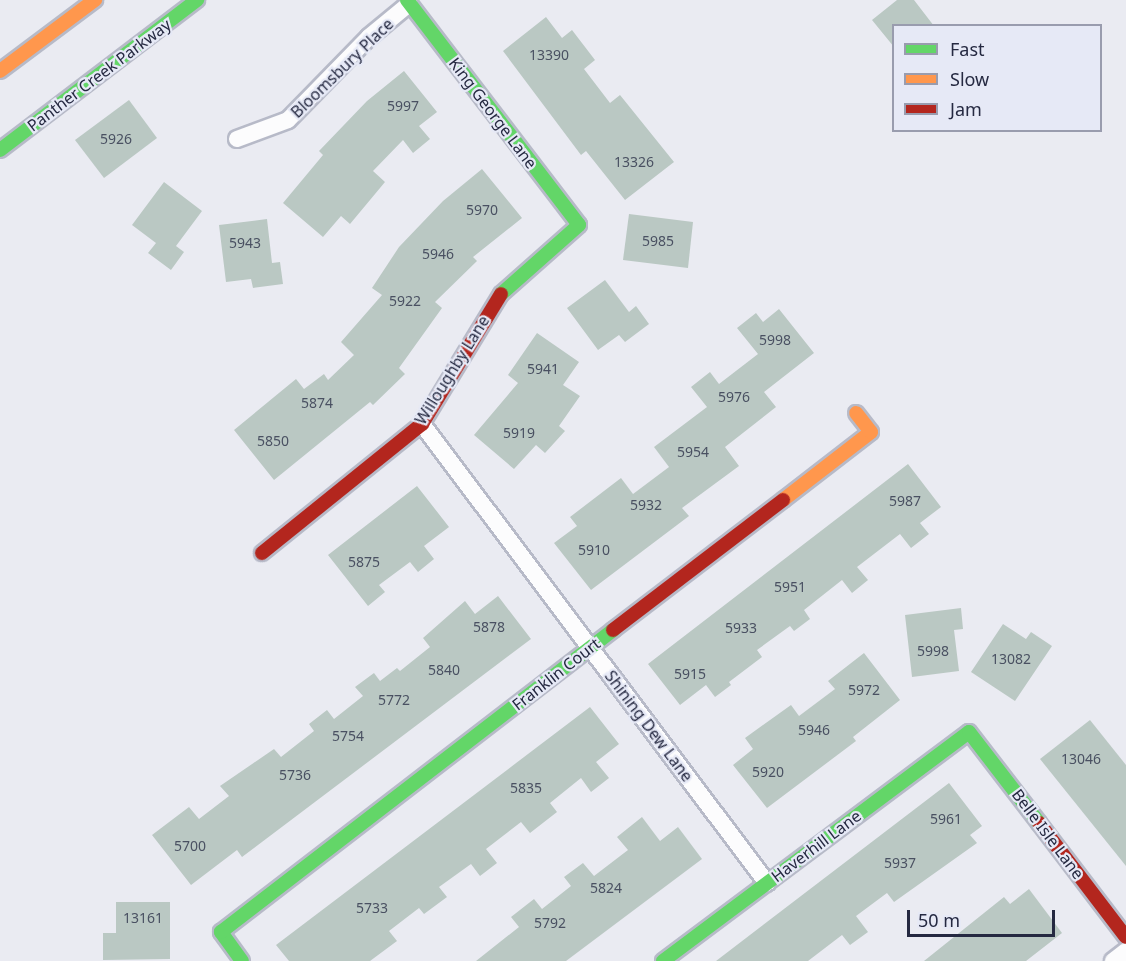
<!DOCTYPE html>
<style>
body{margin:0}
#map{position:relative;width:1126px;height:961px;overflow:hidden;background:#eaebf2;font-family:"Noto Sans",sans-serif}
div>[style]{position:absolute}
.building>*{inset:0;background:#bac8c3}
.roads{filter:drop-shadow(2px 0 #b7bac8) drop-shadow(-2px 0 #b7bac8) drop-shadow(0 2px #b7bac8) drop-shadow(0 -2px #b7bac8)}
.street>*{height:16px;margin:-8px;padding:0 8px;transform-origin:8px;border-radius:8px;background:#fcfcfd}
.fast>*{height:14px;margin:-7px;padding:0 7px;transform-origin:7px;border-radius:7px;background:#63d668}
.slow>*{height:14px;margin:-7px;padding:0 7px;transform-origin:7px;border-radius:7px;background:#ff974d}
.jam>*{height:14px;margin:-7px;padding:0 7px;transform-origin:7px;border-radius:7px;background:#b3261e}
span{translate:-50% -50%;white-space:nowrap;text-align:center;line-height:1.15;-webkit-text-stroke:4.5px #e6e9f6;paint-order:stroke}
.number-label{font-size:14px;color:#4a5162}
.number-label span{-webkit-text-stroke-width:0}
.street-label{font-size:16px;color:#252941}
.legend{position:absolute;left:892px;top:24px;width:210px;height:108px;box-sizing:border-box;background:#e6e9f6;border:2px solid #999cae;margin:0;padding:8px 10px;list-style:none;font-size:18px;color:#252941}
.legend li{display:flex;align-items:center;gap:12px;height:30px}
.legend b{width:30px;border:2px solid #999cae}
.scale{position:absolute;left:907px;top:910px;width:148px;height:27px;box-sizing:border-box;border:3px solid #252941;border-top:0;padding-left:8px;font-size:18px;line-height:21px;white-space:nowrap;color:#252941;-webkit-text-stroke:4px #e6e9f6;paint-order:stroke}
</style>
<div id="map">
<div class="building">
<i style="clip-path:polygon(897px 0,914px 0,934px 26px,894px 26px,894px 47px,872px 20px)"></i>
<i style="clip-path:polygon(546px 17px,562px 38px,572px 30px,595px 60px,584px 69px,610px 103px,620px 95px,674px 162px,625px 200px,586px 151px,581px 155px,503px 51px)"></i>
<i style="clip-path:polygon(404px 71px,437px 112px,419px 126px,430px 139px,413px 153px,403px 140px,373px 171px,385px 182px,350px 224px,341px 216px,323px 237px,283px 203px,323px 155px,319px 151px,367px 101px)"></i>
<i style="clip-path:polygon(129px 100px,157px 138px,104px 178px,75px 140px)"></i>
<i style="clip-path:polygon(482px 169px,522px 218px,473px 257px,477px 261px,435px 302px,442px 308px,399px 368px,405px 374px,373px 405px,370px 402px,274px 480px,234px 430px,296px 379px,304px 389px,324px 374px,328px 380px,354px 355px,341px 342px,382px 295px,372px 288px,399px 247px,443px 201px)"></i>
<i style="clip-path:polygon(164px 182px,202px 211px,176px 246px,184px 252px,171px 270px,148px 253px,156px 243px,132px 225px)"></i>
<i style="clip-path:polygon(629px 214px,693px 222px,688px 268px,623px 260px)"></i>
<i style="clip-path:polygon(267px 219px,272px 263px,280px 262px,283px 284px,253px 288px,251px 279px,226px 282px,219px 225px)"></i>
<i style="clip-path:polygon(605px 280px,629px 312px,636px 306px,649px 324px,625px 342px,619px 335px,598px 350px,567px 308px)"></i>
<i style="clip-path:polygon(779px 309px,814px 353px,764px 392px,776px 407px,725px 447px,739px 466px,682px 508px,689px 516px,591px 590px,554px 543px,577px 526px,570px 517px,621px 478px,633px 494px,669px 467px,654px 447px,707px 407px,691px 387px,710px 372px,719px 384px,758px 354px,737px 328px,756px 313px,763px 322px)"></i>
<i style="clip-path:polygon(537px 333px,579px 362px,563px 385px,580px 396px,559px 426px,565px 431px,545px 453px,536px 445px,514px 469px,474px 435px,518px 383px,508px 375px)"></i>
<i style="clip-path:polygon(908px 464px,941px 507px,920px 523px,929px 534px,911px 548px,900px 534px,857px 567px,868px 580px,852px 593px,842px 580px,804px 610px,810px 619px,794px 631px,790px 626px,757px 650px,762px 657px,729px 682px,731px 685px,715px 697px,706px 685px,680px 705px,648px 664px)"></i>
<i style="clip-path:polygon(417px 486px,449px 527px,424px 546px,434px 559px,418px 572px,410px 562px,379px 585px,385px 592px,368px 606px,328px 555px)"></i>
<i style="clip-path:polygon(498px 596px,531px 639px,242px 857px,237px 850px,191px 885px,152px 835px,189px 807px,199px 819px,229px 796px,220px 786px,274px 749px,281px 757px,314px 731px,309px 724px,327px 710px,334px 719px,363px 696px,355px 687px,374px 673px,380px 681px,397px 668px,400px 671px,430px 647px,423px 638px,465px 601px,475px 614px)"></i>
<i style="clip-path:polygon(961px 608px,963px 629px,954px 630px,959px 671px,912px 677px,905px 615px)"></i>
<i style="clip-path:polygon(1003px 624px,1026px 639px,1031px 632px,1052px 646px,1015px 701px,971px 672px)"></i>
<i style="clip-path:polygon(864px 653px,900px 700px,853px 737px,856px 741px,767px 808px,733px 765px,753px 749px,745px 738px,791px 705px,799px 716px,835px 689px,828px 681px)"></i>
<i style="clip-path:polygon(590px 707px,619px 744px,596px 762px,609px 778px,591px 792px,581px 778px,550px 803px,557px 812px,530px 833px,521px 822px,486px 849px,497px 863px,480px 876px,471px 864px,439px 887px,447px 897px,424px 914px,419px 908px,389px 931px,397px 941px,370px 961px,289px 961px,276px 945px)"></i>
<i style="clip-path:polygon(1090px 720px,1126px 765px,1126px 866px,1040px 759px)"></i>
<i style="clip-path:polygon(949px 783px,982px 826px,970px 835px,977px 843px,894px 902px,887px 893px,856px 916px,868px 932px,850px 945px,842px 935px,808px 961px,716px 961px)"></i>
<i style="clip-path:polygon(642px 817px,660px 841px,678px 827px,702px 859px,566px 961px,476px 961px,519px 927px,511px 917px,534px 899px,542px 909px,571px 886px,564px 877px,583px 863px,594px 876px,628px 850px,617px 837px)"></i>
<i style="clip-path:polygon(1029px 889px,1062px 933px,1026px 961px,924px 961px,1004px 897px,1010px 904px)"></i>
<i style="clip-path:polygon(116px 902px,170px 902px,170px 959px,103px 960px,103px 933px,116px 933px)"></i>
</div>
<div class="roads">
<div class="street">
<i style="left:237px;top:139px;width:54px;rotate:-20.4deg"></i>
<i style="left:288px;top:120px;width:116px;rotate:-45.7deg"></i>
<i style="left:369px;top:37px;width:52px;rotate:-39.5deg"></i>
<i style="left:422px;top:424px;width:574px;rotate:53.07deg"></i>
<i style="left:1113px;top:961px;width:16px;rotate:-38deg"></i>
</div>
<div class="fast">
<i style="left:407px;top:0;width:283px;rotate:52.6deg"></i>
<i style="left:579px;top:225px;width:104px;rotate:138.5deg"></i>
<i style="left:0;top:150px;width:248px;rotate:-37.3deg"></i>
<i style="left:242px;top:961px;width:36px;rotate:-126deg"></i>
<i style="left:221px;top:932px;width:495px;rotate:-37.6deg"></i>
<i style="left:663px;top:961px;width:382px;rotate:-36.8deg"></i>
<i style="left:969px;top:732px;width:115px;rotate:52.4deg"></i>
</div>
<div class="slow">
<i style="left:0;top:71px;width:119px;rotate:-36.8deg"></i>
<i style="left:783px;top:500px;width:111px;rotate:-37.7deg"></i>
<i style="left:871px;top:432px;width:24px;rotate:-128deg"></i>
</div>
<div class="jam">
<i style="left:262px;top:553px;width:206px;rotate:-38.9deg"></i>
<i style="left:422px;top:424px;width:152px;rotate:-58.7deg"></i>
<i style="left:613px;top:630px;width:214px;rotate:-37.4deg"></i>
<i style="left:1039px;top:823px;width:143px;rotate:52.7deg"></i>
</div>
</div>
<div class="number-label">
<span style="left:549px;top:55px">13390</span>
<span style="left:403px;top:106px">5997</span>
<span style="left:116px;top:139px">5926</span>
<span style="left:634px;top:162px">13326</span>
<span style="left:482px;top:210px">5970</span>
<span style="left:658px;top:241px">5985</span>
<span style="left:245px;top:243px">5943</span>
<span style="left:438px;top:254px">5946</span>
<span style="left:405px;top:301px">5922</span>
<span style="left:775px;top:340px">5998</span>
<span style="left:543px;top:369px">5941</span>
<span style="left:734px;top:397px">5976</span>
<span style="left:317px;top:403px">5874</span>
<span style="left:519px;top:433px">5919</span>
<span style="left:273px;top:441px">5850</span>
<span style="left:693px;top:452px">5954</span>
<span style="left:905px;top:501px">5987</span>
<span style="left:646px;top:505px">5932</span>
<span style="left:594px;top:550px">5910</span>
<span style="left:364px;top:562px">5875</span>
<span style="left:790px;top:587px">5951</span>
<span style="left:489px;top:627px">5878</span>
<span style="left:741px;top:628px">5933</span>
<span style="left:933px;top:651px">5998</span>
<span style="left:1011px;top:659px">13082</span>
<span style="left:444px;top:670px">5840</span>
<span style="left:690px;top:674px">5915</span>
<span style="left:864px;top:690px">5972</span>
<span style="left:394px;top:700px">5772</span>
<span style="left:814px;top:730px">5946</span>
<span style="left:348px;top:736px">5754</span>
<span style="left:1081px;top:759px">13046</span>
<span style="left:768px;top:772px">5920</span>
<span style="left:295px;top:775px">5736</span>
<span style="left:526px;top:788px">5835</span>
<span style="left:946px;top:819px">5961</span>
<span style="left:190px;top:846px">5700</span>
<span style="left:900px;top:863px">5937</span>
<span style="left:606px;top:888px">5824</span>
<span style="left:372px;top:908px">5733</span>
<span style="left:143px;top:918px">13161</span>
<span style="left:550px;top:923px">5792</span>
</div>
<div class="street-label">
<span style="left:342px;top:68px;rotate:-44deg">Bloomsbury Place</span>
<span style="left:99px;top:75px;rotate:-37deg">Panther Creek Parkway</span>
<span style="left:493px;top:113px;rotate:53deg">King George Lane</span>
<span style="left:452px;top:370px;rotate:-58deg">Willoughby Lane</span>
<span style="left:556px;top:674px;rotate:-38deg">Franklin Court</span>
<span style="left:649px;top:726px;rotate:53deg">Shining Dew Lane</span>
<span style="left:1048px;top:834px;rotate:53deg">Belle Isle Lane</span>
<span style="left:816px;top:846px;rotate:-37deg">Haverhill Lane</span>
</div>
<ul class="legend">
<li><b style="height:8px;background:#63d668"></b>Fast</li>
<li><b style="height:8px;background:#ff974d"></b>Slow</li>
<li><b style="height:8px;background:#b3261e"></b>Jam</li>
</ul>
<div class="scale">50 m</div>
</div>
